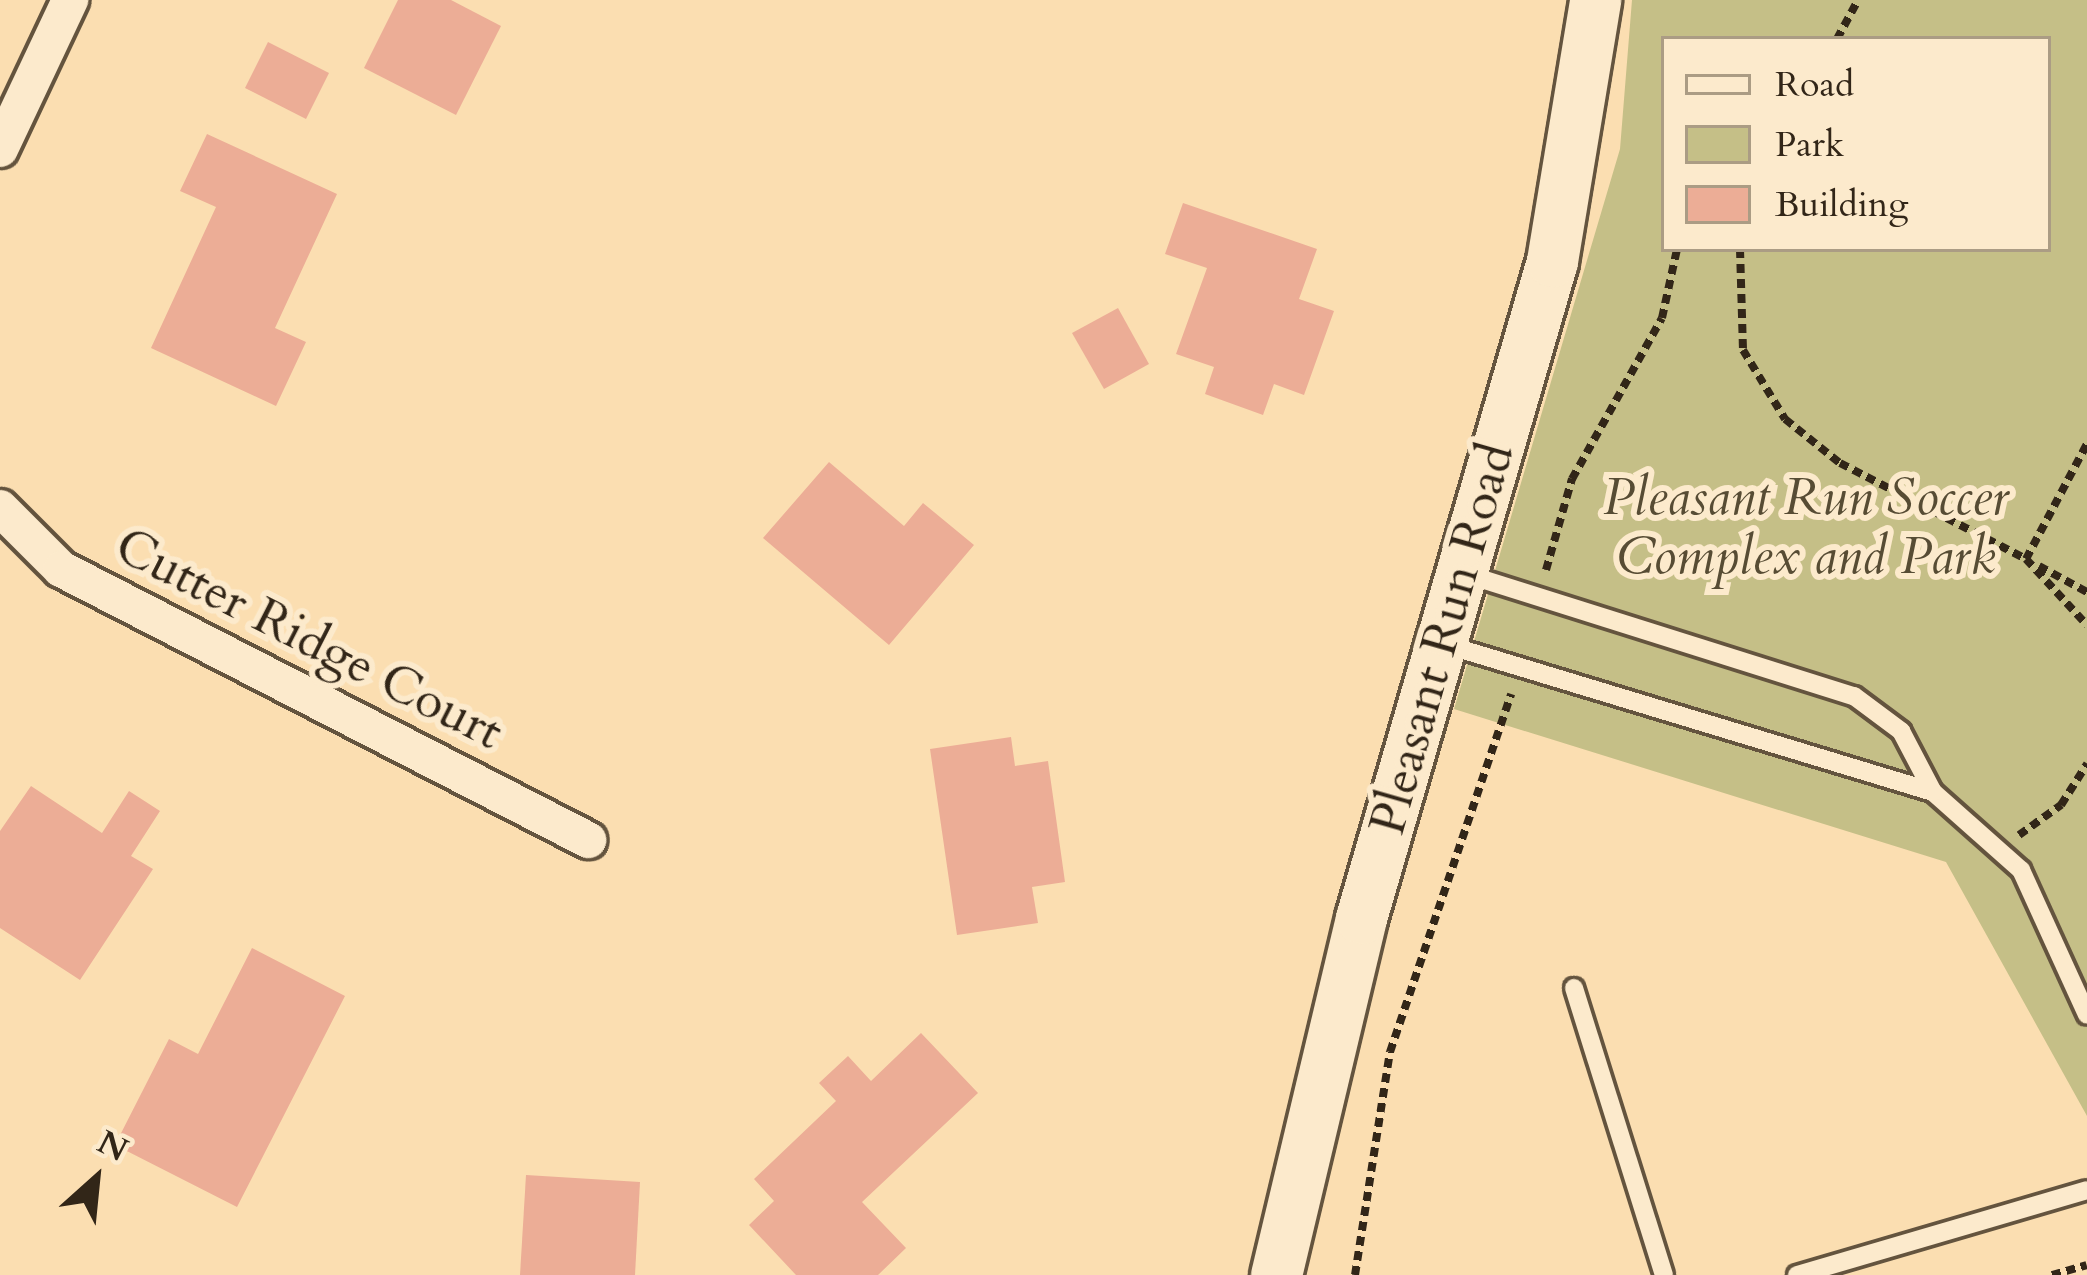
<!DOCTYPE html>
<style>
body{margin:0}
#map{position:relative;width:2087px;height:1275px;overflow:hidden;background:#fbdeb1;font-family:Cardo,serif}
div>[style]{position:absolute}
.green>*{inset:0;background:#c5bf87}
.building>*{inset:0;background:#ecad96}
.path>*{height:8px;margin-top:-4px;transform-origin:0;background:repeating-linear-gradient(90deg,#322618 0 9px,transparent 0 15px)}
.roads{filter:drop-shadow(3px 0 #64543e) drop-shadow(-3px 0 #64543e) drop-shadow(0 3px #64543e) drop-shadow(0 -3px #64543e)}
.lane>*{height:18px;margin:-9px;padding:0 9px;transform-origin:9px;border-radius:9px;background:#fceacc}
.street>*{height:36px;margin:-18px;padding:0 18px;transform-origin:18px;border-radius:18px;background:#fceacc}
.secondary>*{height:51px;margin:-25.5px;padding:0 25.5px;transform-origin:25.5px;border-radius:25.5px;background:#fceacc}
span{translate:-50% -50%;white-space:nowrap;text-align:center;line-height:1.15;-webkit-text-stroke:12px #fceacc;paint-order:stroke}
.park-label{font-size:51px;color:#574c34;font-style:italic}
.street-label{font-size:51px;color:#322618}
.legend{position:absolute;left:1661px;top:36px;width:390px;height:216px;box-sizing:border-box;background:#fceacc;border:3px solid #ab9c84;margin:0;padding:15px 21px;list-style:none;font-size:36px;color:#322618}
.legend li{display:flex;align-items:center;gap:24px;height:60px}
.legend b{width:60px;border:3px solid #ab9c84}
.north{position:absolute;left:36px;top:1119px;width:120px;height:120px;-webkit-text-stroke:9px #fceacc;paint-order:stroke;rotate:27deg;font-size:33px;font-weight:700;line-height:48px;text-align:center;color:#322618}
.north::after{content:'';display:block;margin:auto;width:42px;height:54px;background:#322618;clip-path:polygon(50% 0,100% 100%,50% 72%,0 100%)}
</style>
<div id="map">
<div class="green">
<i style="clip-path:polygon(evenodd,1632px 0,2087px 0,2087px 1116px,1946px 862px,1454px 709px,1620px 149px,1632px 0,1664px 39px,2048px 39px,2048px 249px,1664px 249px,1664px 39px)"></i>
</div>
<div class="building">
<i style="clip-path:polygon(398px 0,451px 0,501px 26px,456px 115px,364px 68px)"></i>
<i style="clip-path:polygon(268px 42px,329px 73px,306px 119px,245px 88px)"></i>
<i style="clip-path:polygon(207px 134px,337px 194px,275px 328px,306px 342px,276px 406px,151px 348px,216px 207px,180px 191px)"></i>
<i style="clip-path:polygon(1183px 203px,1317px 249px,1299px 299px,1334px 311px,1304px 395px,1274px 384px,1263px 415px,1205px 394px,1214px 367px,1176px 354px,1207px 268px,1165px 254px)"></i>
<i style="clip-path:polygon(1118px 308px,1149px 364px,1104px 389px,1072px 333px)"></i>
<i style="clip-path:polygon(829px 462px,904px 526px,923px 503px,974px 545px,889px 645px,763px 538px)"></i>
<i style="clip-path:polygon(1011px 737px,1015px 766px,1048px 761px,1065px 882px,1032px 887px,1038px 923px,957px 935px,930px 749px)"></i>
<i style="clip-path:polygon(31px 786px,102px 833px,129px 791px,160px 811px,131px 856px,153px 869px,80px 980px,0 928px,0 831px)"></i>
<i style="clip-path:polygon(252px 948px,345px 996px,237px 1207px,115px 1145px,169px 1039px,198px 1054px)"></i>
<i style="clip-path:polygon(921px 1033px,978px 1093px,862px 1202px,906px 1248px,878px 1275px,796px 1275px,749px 1225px,774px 1201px,754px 1179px,836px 1101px,819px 1083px,848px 1056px,871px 1081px)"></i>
<i style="clip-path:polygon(526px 1175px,640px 1182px,635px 1275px,520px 1275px)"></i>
</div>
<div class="path">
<i style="left:1837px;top:39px;width:44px;rotate:-61.7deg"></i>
<i style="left:1740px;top:249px;width:101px;rotate:88.3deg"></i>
<i style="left:1743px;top:350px;width:81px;rotate:58.7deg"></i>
<i style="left:1785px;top:419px;width:70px;rotate:38.7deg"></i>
<i style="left:1840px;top:463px;width:209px;rotate:27.3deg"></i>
<i style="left:2026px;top:559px;width:90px;rotate:47.3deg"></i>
<i style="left:2026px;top:559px;width:130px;rotate:-62.1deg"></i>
<i style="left:2039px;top:566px;width:55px;rotate:28.4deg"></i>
<i style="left:1546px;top:570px;width:95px;rotate:-74.1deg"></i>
<i style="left:1572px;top:479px;width:184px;rotate:-60.8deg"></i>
<i style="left:1662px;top:318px;width:71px;rotate:-77.7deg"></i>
<i style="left:2019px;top:835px;width:52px;rotate:-35.5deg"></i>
<i style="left:2061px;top:805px;width:49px;rotate:-57.6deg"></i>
<i style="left:1355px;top:1275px;width:226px;rotate:-81.1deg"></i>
<i style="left:1390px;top:1052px;width:378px;rotate:-71.3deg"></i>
<i style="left:2052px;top:1275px;width:36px;rotate:-16deg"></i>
</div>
<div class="roads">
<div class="lane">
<i style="left:1466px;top:574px;width:407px;rotate:17.5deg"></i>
<i style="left:1854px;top:696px;width:59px;rotate:36.7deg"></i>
<i style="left:1901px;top:731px;width:69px;rotate:62.3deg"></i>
<i style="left:1933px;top:792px;width:118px;rotate:41.6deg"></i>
<i style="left:2021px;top:870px;width:159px;rotate:65.5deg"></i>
<i style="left:1444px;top:644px;width:511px;rotate:16.84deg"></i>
<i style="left:1574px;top:988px;width:301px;rotate:72.6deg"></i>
<i style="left:1797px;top:1275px;width:302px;rotate:-16.3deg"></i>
</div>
<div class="street">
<i style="left:0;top:149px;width:165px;rotate:-64.8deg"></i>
<i style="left:0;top:508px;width:86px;rotate:45deg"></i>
<i style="left:61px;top:569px;width:593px;rotate:27.21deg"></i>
</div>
<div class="secondary">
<i style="left:1276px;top:1275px;width:367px;rotate:-76.6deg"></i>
<i style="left:1361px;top:918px;width:684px;rotate:-73.79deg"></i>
<i style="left:1552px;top:261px;width:265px;rotate:-80.6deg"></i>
</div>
</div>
<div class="park-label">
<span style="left:1806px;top:528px">Pleasant Run Soccer<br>Complex and Park</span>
</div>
<div class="street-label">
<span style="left:309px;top:639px;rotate:27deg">Cutter Ridge Court</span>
<span style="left:1442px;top:639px;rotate:-74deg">Pleasant Run Road</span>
</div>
<ul class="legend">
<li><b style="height:15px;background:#fceacc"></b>Road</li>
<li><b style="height:33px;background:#c5bf87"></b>Park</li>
<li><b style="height:33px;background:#ecad96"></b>Building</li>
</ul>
<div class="north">N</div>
</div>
